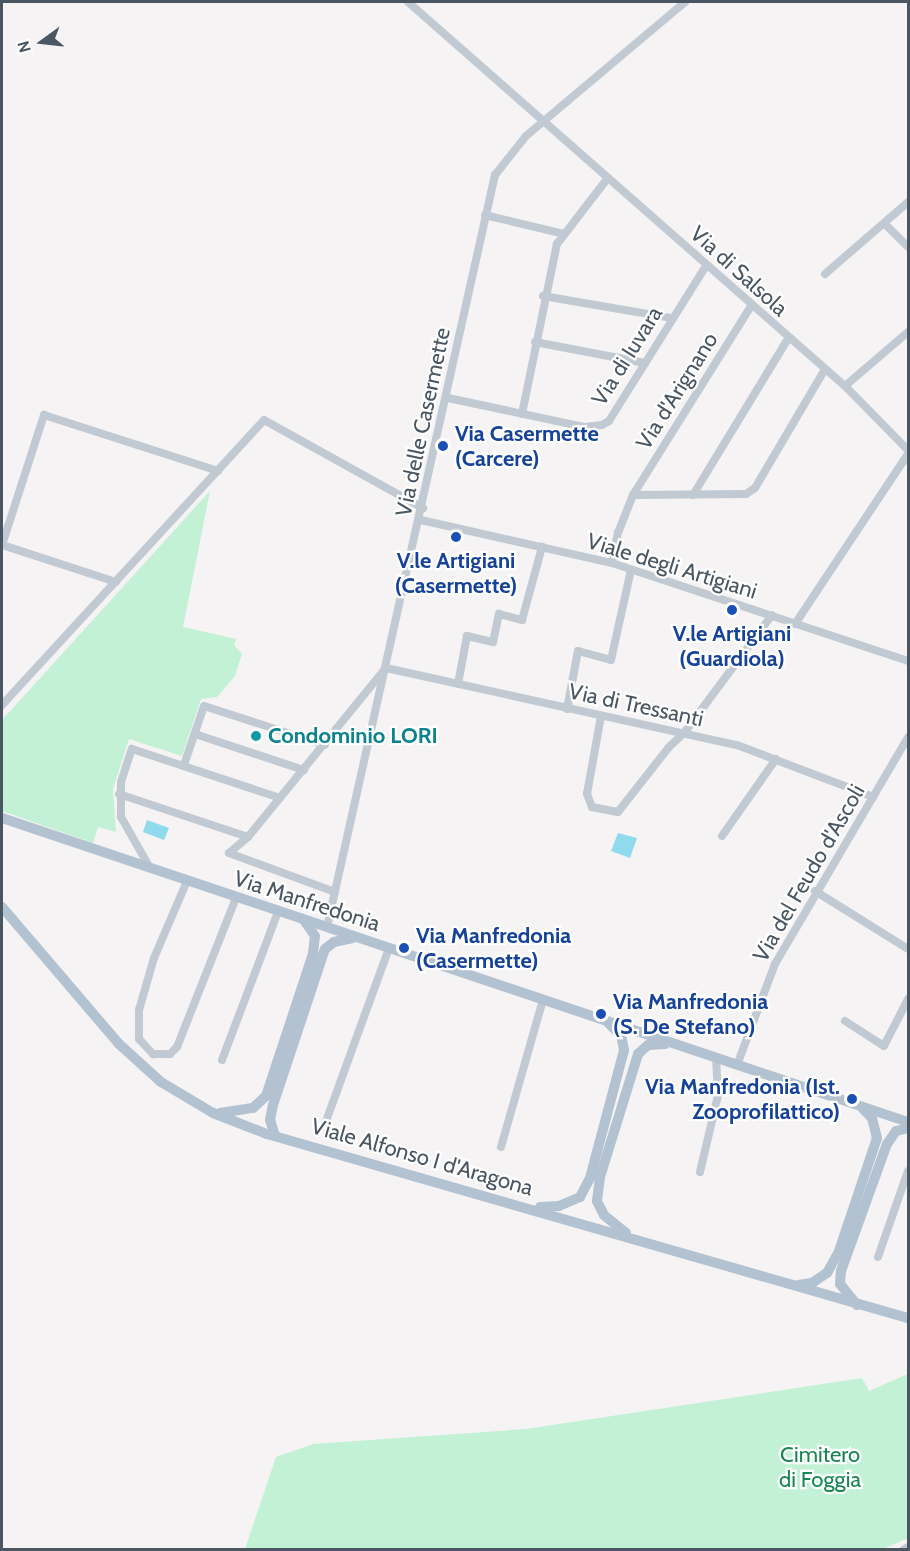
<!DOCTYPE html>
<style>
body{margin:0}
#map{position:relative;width:910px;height:1551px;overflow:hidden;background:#f5f3f3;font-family:Cabin,sans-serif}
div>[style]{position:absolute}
.green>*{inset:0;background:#c3f1d5}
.water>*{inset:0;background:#90daee}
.minor>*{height:8px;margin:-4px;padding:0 4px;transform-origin:4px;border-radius:4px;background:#c1cad2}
.major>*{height:10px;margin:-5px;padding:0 5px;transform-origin:5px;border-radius:5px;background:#b3c2d1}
.dots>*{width:16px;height:16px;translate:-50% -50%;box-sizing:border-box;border:3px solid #fff;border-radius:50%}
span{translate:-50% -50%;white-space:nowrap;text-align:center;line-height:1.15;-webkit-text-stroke:4.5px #fff;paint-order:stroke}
.street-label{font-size:22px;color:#4a5661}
.transit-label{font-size:22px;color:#164399;font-weight:700}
.left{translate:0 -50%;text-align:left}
.right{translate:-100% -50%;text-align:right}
.culture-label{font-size:22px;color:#0d838f;font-weight:700}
.park-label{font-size:22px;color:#17864f}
.frame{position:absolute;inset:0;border:3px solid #4a5661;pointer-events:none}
.north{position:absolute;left:12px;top:12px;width:60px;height:60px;-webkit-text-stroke:4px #fff;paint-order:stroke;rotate:255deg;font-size:16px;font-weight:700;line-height:24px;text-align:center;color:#4a5661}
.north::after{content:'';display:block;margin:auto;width:21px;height:27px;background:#4a5661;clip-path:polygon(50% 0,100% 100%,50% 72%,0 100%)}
</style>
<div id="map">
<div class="green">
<i style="clip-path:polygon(210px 491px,183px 627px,236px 639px,234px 645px,242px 654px,235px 676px,217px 697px,201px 699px,182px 756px,129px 739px,113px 789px,116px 832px,98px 827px,93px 843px,2px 811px,2px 720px)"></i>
<i style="clip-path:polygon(908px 1374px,908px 1538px,883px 1549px,245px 1549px,276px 1457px,313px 1444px,526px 1429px,862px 1378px,869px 1391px)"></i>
</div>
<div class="water">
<i style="clip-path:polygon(147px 820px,169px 828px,164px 840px,143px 832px)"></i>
<i style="clip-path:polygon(618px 833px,637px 838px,630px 858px,611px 851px)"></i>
</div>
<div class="minor">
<i style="left:408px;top:2px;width:582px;rotate:41.31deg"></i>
<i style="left:845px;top:386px;width:90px;rotate:45.5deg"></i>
<i style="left:485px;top:215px;width:81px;rotate:13.5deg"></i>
<i style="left:884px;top:223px;width:34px;rotate:45deg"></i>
<i style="left:825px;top:274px;width:110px;rotate:-40.9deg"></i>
<i style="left:543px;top:296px;width:131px;rotate:9.7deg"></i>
<i style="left:535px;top:342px;width:112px;rotate:10.8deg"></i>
<i style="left:845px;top:386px;width:83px;rotate:-40.6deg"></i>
<i style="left:448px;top:398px;width:140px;rotate:12deg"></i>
<i style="left:585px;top:427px;width:17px;rotate:-7deg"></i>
<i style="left:602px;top:425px;width:8px;rotate:-30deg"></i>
<i style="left:609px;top:421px;width:183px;rotate:-58deg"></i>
<i style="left:522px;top:414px;width:174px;rotate:-78.4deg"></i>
<i style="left:557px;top:244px;width:82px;rotate:-52.4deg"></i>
<i style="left:633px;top:495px;width:113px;rotate:-0.5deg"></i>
<i style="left:746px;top:494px;width:11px;rotate:-34deg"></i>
<i style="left:755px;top:488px;width:136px;rotate:-59.5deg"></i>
<i style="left:693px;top:495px;width:183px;rotate:-58.7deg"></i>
<i style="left:421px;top:520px;width:196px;rotate:12.7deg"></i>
<i style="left:612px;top:563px;width:312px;rotate:18.3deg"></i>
<i style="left:612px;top:563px;width:31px;rotate:-79deg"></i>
<i style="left:618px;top:533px;width:41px;rotate:-68.5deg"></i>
<i style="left:633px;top:495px;width:223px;rotate:-58deg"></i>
<i style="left:116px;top:582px;width:120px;rotate:-162deg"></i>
<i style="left:2px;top:545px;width:137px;rotate:-72.1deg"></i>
<i style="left:44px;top:415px;width:183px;rotate:17.8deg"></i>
<i style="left:795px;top:624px;width:204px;rotate:-56.4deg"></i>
<i style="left:458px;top:684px;width:49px;rotate:-79.4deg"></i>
<i style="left:467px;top:636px;width:27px;rotate:13deg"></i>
<i style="left:493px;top:642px;width:29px;rotate:-78deg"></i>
<i style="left:499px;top:614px;width:24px;rotate:15deg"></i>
<i style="left:522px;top:620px;width:76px;rotate:-74.7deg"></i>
<i style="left:2px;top:705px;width:387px;rotate:-47.4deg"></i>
<i style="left:264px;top:420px;width:182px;rotate:29deg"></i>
<i style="left:567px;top:709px;width:59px;rotate:-79.3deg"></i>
<i style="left:578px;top:651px;width:34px;rotate:15deg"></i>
<i style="left:611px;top:660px;width:92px;rotate:-77.5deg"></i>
<i style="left:601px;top:716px;width:79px;rotate:100.2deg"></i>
<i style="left:587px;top:794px;width:14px;rotate:69deg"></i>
<i style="left:592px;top:807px;width:26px;rotate:11deg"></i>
<i style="left:618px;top:812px;width:83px;rotate:-51.9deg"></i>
<i style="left:669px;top:747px;width:21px;rotate:-43deg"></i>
<i style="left:684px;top:733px;width:147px;rotate:-53.3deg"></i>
<i style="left:195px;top:734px;width:115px;rotate:18.3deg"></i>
<i style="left:184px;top:765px;width:62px;rotate:-71.3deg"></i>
<i style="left:204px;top:706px;width:127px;rotate:17.9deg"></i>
<i style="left:119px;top:794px;width:136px;rotate:18.4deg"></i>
<i style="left:722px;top:836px;width:94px;rotate:-55deg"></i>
<i style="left:229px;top:853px;width:25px;rotate:-40deg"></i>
<i style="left:248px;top:837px;width:218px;rotate:-50.8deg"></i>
<i style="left:386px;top:668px;width:359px;rotate:12.4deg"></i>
<i style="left:737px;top:745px;width:146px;rotate:20.9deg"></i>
<i style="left:229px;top:853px;width:113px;rotate:20.2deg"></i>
<i style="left:150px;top:868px;width:59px;rotate:-119.6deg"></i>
<i style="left:121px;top:817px;width:35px;rotate:-90deg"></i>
<i style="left:121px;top:782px;width:35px;rotate:-72deg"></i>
<i style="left:132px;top:749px;width:156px;rotate:18.3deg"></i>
<i style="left:187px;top:881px;width:84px;rotate:113.2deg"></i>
<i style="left:154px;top:958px;width:54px;rotate:106.1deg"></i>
<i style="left:139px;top:1010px;width:29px;rotate:90deg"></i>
<i style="left:139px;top:1039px;width:21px;rotate:47deg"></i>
<i style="left:153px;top:1054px;width:17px"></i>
<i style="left:170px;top:1054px;width:10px;rotate:-45deg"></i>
<i style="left:177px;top:1047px;width:160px;rotate:-68.4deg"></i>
<i style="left:815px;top:891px;width:110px;rotate:31.9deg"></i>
<i style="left:327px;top:927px;width:771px;rotate:-77.41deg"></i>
<i style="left:495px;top:175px;width:50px;rotate:-51.5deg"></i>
<i style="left:526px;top:136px;width:208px;rotate:-40.1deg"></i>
<i style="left:845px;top:1021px;width:46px;rotate:32.7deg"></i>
<i style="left:884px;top:1046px;width:53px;rotate:-62.9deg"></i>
<i style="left:222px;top:1060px;width:158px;rotate:-69.3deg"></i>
<i style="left:737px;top:1065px;width:108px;rotate:-69.4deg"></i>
<i style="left:775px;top:964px;width:263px;rotate:-59.6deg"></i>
<i style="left:325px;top:1124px;width:187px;rotate:-70deg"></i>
<i style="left:501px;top:1147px;width:153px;rotate:-74.1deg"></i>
<i style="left:700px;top:1172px;width:79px;rotate:-76.8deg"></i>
<i style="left:718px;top:1095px;width:38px;rotate:-93deg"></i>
<i style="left:878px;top:1257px;width:91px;rotate:-70.8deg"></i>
<i style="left:903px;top:1550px;width:6px;rotate:-31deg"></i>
</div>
<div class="major">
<i style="left:2px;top:818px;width:956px;rotate:18.55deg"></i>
<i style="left:2px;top:907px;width:179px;rotate:49.5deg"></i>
<i style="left:118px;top:1043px;width:58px;rotate:42.2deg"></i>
<i style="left:161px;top:1082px;width:61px;rotate:30.8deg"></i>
<i style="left:213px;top:1113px;width:58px;rotate:21.3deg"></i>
<i style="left:267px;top:1134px;width:667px;rotate:16.02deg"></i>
<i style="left:220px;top:1113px;width:33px;rotate:-9deg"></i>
<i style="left:253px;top:1108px;width:18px;rotate:-43deg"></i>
<i style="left:266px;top:1096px;width:150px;rotate:-71.7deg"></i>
<i style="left:313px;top:954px;width:18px;rotate:-84deg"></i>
<i style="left:315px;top:936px;width:19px;rotate:-125deg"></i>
<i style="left:275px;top:1136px;width:17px;rotate:-107deg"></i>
<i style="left:270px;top:1120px;width:15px;rotate:-79deg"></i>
<i style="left:273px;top:1105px;width:164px;rotate:-71.6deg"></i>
<i style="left:325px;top:949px;width:11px;rotate:-38deg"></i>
<i style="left:334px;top:942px;width:19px;rotate:-12deg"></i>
<i style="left:540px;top:1207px;width:19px;rotate:-3deg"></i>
<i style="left:559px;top:1206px;width:23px;rotate:-23deg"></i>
<i style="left:580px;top:1197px;width:21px;rotate:-62deg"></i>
<i style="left:590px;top:1178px;width:132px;rotate:-75.1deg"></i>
<i style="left:624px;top:1050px;width:15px;rotate:-101deg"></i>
<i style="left:621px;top:1035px;width:16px;rotate:-137deg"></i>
<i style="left:626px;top:1233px;width:28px;rotate:-141deg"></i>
<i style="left:604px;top:1215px;width:16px;rotate:-117deg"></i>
<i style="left:597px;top:1201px;width:24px;rotate:-83deg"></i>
<i style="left:600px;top:1177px;width:129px;rotate:-72.8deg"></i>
<i style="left:638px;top:1054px;width:13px;rotate:-42deg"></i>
<i style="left:648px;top:1045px;width:17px;rotate:-3deg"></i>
<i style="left:798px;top:1285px;width:14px;rotate:-8deg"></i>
<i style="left:812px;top:1283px;width:18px;rotate:-34deg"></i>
<i style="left:827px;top:1273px;width:25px;rotate:-61deg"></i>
<i style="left:839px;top:1251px;width:119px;rotate:-71.4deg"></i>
<i style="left:877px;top:1138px;width:21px;rotate:-104deg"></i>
<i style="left:872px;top:1118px;width:13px;rotate:-135deg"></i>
<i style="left:857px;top:1305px;width:27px;rotate:-129deg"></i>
<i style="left:840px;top:1284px;width:13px;rotate:-86deg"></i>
<i style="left:841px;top:1271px;width:135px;rotate:-70.1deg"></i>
<i style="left:887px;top:1144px;width:16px;rotate:-55deg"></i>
<i style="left:896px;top:1131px;width:12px;rotate:-14deg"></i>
</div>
<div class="dots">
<i style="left:443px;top:446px;background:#1a4fb4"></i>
<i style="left:456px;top:537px;background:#1a4fb4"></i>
<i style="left:732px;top:610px;background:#1a4fb4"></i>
<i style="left:256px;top:736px;background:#0f9aa8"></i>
<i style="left:404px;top:948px;background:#1a4fb4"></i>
<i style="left:601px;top:1014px;background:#1a4fb4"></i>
<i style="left:852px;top:1099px;background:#1a4fb4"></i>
</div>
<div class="street-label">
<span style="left:739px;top:271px;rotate:42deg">Via di Salsola</span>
<span style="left:627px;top:356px;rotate:-58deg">Via di Iuvara</span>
<span style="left:677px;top:391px;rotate:-58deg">Via d'Arignano</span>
<span style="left:423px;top:422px;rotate:-78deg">Via delle Casermette</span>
<span style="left:672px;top:566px;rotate:17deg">Viale degli Artigiani</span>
<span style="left:636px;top:705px;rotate:12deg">Via di Tressanti</span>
<span style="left:809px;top:873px;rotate:-60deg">Via del Feudo d'Ascoli</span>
<span style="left:307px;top:901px;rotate:18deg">Via Manfredonia</span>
<span style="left:422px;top:1157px;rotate:16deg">Viale Alfonso I d'Aragona</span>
</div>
<div class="transit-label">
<span class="left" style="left:455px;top:446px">Via Casermette<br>(Carcere)</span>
<span style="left:456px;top:573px">V.le Artigiani<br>(Casermette)</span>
<span style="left:732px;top:646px">V.le Artigiani<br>(Guardiola)</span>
<span class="left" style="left:416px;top:948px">Via Manfredonia<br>(Casermette)</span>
<span class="left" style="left:613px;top:1014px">Via Manfredonia<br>(S. De Stefano)</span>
<span class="right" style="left:840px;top:1099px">Via Manfredonia (Ist.<br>Zooprofilattico)</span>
</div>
<div class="culture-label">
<span class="left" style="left:268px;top:736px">Condominio LORI</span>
</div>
<div class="park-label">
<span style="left:820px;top:1467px">Cimitero<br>di Foggia</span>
</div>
<div class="frame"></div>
<div class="north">N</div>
</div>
